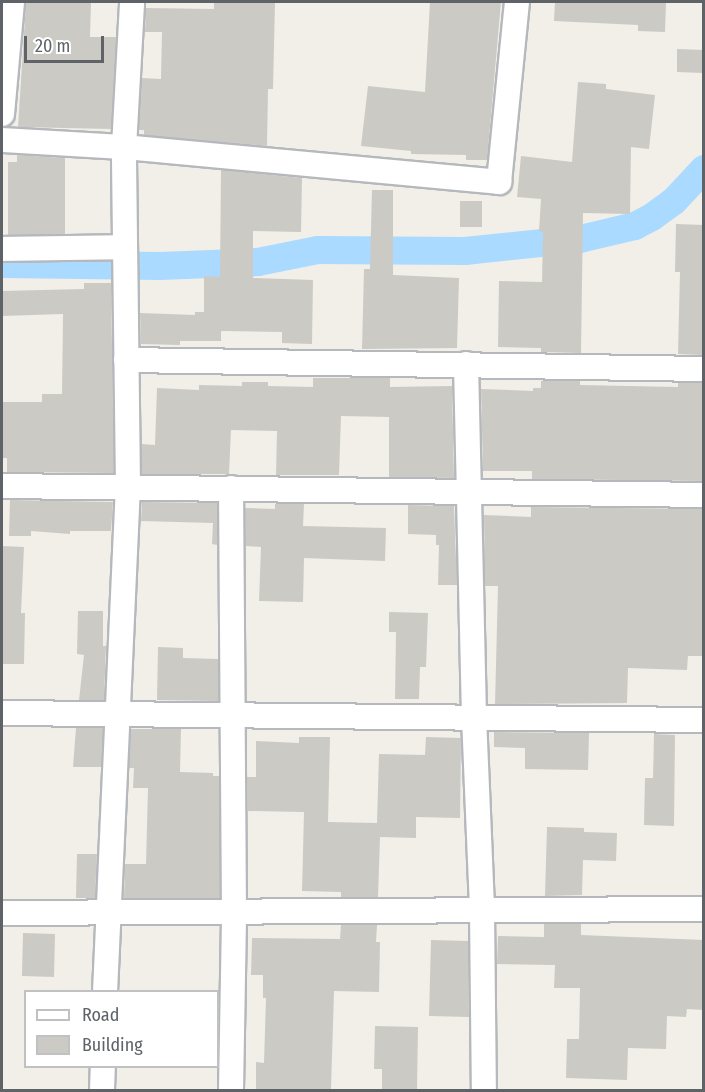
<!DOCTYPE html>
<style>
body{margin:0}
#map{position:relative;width:705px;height:1092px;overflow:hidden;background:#f1efe8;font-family:"Fira Sans Condensed",sans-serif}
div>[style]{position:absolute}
.canal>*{height:28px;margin:-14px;padding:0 14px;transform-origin:14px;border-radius:14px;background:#aadaff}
.building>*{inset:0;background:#cccac5}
.roads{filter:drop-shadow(2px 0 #b5b8bc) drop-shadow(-2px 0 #b5b8bc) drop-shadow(0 2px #b5b8bc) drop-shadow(0 -2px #b5b8bc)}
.minor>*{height:24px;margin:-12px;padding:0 12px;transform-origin:12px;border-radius:12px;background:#fff}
span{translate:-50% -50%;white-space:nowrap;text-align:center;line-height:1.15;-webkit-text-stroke:4.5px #fff;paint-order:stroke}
.frame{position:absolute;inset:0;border:3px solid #5f6368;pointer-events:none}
.legend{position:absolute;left:24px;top:990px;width:195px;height:78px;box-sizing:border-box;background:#fff;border:2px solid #bfc1c3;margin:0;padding:8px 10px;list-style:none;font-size:18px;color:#5f6368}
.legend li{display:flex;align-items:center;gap:12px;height:30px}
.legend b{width:30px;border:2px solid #bfc1c3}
.scale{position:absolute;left:24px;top:36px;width:80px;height:27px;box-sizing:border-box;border:3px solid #5f6368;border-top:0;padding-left:8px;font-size:18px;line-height:21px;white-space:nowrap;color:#5f6368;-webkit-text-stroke:4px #fff;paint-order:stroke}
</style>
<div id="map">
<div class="canal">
<i style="left:2px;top:264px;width:158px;rotate:0.7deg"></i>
<i style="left:160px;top:266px;width:98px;rotate:-2.3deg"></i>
<i style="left:258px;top:262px;width:61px;rotate:-11.3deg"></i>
<i style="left:318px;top:250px;width:147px;rotate:0.4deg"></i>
<i style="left:465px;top:251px;width:116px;rotate:-6deg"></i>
<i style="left:580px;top:239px;width:57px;rotate:-13.3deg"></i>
<i style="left:635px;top:226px;width:19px;rotate:-28deg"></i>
<i style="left:652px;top:217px;width:27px;rotate:-36deg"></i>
<i style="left:674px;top:201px;width:44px;rotate:-46.8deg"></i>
</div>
<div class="building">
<i style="clip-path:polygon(26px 2px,91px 2px,90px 37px,116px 37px,111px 129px,18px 127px)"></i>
<i style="clip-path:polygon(214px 2px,275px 2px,273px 89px,268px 89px,267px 146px,144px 135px,144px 130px,139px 130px,142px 78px,161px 79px,162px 32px,145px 32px,146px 8px,214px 9px)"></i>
<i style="clip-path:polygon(430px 2px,501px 2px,487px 160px,466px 160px,466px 155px,411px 154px,411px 151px,361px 146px,368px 86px,425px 92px)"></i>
<i style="clip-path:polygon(555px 2px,666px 3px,665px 32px,638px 31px,638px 25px,554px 21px)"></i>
<i style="clip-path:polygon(677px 49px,704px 50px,704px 73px,677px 72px)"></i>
<i style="clip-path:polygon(578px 82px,606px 84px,606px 89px,655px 95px,649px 149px,631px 147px,630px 214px,583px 213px,581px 353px,541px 352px,541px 348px,498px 347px,499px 281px,542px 282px,543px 232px,539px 231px,541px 199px,517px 197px,521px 156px,572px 162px)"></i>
<i style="clip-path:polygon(17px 155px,65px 158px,65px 234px,8px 235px,8px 162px,17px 162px)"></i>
<i style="clip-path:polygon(221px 170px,302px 178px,301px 232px,253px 231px,253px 278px,313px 280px,312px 344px,282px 343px,282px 332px,221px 331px,221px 341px,180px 341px,180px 345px,141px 344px,140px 313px,195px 315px,195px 312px,204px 312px,204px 276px,220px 277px)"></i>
<i style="clip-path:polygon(372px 190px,393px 190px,393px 275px,459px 278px,457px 348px,362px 349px,364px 269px,370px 269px)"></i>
<i style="clip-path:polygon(460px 201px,482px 201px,482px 227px,460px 227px)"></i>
<i style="clip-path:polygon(676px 224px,704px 225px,702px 355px,678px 354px,680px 272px,675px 272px)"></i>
<i style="clip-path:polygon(84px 283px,111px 283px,114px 473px,7px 472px,7px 458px,2px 458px,2px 402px,42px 402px,42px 394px,62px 394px,63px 314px,2px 316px,2px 291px,84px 289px)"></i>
<i style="clip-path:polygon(313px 378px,390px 378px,390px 387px,452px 386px,454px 478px,389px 477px,389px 417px,341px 416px,339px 475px,276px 475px,277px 431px,231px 430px,229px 474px,142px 474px,142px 444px,155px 445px,157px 388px,199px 390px,199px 385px,242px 386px,242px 382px,268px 382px,268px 386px,313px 387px)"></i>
<i style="clip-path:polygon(541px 381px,580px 381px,580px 385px,678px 387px,678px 383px,702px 383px,704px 481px,532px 479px,532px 471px,483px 471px,481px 389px,533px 391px,533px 388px,541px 388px)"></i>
<i style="clip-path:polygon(10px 500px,113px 502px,111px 531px,70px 531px,70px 534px,31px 531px,31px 536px,9px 536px)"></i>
<i style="clip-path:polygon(142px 502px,217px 503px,217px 545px,212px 544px,213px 523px,141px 521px)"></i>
<i style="clip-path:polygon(275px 504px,304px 504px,303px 526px,386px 528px,385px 561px,304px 558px,303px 602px,259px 601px,261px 547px,246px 546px,245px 508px,275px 509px)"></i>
<i style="clip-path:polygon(408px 505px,454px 506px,457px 585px,438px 585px,439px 545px,436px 545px,436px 535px,408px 534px)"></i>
<i style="clip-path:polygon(531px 507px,704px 509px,704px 656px,688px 656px,687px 670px,628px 668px,627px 703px,495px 704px,498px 586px,485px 586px,484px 515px,531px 517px)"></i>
<i style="clip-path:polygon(2px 546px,24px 547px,21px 613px,25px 613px,24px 664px,2px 664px)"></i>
<i style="clip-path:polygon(78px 611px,103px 611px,103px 646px,106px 646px,104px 700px,79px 700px,84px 655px,77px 654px)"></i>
<i style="clip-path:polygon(389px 612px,428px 613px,426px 667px,420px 667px,419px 699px,395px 699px,396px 632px,389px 632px)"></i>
<i style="clip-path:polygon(158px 647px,183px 648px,183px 658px,218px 659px,218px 701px,157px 700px)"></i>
<i style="clip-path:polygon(76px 728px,103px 728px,101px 767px,73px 767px)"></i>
<i style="clip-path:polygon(131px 729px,181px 729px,180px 772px,213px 773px,213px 776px,219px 776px,220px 898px,124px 898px,125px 864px,146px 864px,148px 788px,133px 788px,134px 768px,129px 768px)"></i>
<i style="clip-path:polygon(494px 732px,589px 733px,588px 770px,525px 769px,525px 748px,494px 747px)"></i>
<i style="clip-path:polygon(654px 734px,675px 735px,674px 826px,644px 825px,645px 778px,653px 778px)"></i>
<i style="clip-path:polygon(299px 737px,330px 737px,328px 822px,377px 823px,379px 754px,425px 755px,426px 737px,461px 738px,460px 818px,416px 817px,416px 838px,380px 837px,378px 897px,341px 897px,341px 892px,302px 891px,304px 812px,248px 811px,247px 777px,256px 777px,256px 741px,299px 743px)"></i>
<i style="clip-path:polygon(547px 827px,584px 828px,584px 832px,617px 833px,616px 861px,583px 860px,582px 895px,545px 896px)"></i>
<i style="clip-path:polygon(77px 854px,97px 854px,95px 898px,76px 898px)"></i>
<i style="clip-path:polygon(544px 924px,581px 924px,581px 935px,704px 940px,704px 1010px,687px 1009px,686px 1017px,667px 1016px,666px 1049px,628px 1048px,627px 1080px,566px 1078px,567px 1039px,579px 1039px,580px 988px,554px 988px,555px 965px,497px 964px,498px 936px,544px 937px)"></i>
<i style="clip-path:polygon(341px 925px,377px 925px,376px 942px,380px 942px,379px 992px,334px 991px,331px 1089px,256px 1090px,256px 1062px,264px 1063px,266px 998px,263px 998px,263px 975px,251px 975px,252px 938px,340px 939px)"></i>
<i style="clip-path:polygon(23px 933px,55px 934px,54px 977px,22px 976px)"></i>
<i style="clip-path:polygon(431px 940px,468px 941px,469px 1017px,429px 1016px)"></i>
<i style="clip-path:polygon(375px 1026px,418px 1027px,417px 1090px,382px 1090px,382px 1069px,374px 1069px)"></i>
</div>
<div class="roads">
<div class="minor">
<i style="left:2px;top:114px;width:112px;rotate:-84.9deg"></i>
<i style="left:2px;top:140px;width:122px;rotate:3.3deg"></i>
<i style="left:124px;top:147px;width:145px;rotate:-86.8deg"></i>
<i style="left:2px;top:249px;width:122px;rotate:-0.9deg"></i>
<i style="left:126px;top:360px;width:578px;rotate:0.89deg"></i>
<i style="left:466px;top:364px;width:353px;rotate:88.7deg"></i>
<i style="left:474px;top:717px;width:194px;rotate:87.6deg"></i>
<i style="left:482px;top:911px;width:179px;rotate:89.4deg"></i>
<i style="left:2px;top:486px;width:702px;rotate:0.73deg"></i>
<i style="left:2px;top:713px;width:702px;rotate:0.57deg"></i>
<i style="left:2px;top:913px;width:702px;rotate:-0.33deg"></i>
<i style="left:105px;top:992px;width:507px;rotate:-87.4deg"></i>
<i style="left:128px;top:486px;width:339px;rotate:-90.7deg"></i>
<i style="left:124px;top:147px;width:377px;rotate:5.3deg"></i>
<i style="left:499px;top:182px;width:181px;rotate:-84.3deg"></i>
<i style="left:102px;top:1090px;width:24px;rotate:-88deg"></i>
<i style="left:231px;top:1090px;width:177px;rotate:-89deg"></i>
<i style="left:234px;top:913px;width:425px;rotate:-90.4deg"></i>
</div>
</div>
<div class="frame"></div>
<ul class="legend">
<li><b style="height:8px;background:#fff"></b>Road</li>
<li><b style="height:16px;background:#cccac5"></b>Building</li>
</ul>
<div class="scale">20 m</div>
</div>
